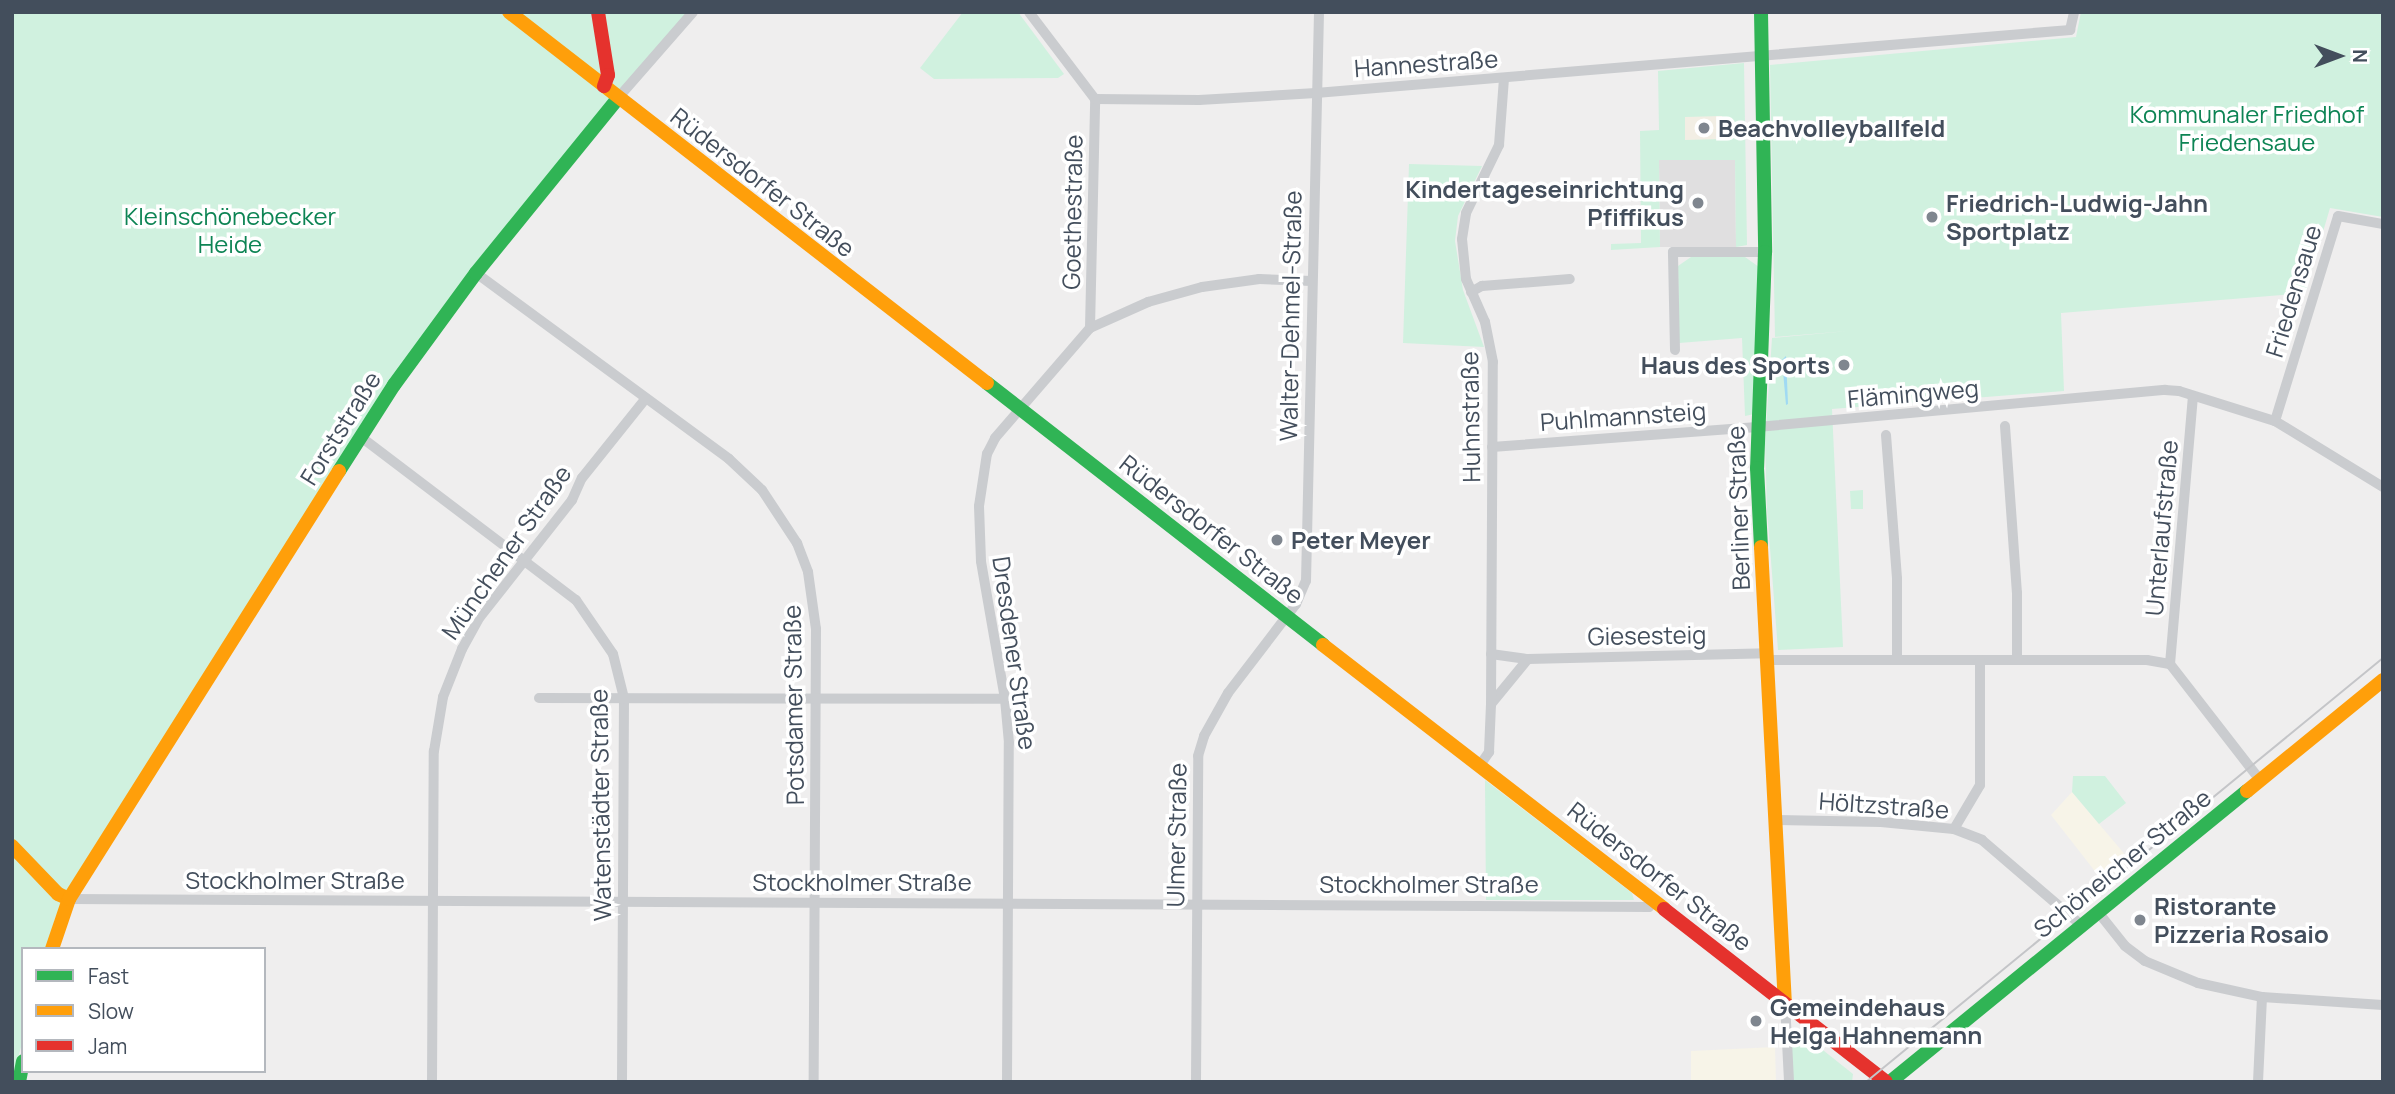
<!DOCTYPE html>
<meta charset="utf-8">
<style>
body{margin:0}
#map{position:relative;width:2395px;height:1094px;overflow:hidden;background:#efeeee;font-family:Manrope,sans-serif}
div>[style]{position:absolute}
.commercial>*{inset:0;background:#f7f4e8}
.education>*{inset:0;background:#e0dfe0}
.green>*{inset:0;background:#d0f1df}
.sand>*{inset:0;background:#f2eee4}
.water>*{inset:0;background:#a0daf3}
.street>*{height:10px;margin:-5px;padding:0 5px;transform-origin:5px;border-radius:5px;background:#cacccf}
.fast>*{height:14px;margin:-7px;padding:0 7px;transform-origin:7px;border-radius:7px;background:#30b455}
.slow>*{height:14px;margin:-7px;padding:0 7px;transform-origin:7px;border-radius:7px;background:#ff9f0a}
.jam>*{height:14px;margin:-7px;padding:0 7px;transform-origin:7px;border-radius:7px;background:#e5322d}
.tram>*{height:2px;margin:-1px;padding:0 1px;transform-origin:1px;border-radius:1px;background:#c4c5c8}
.dots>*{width:19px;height:19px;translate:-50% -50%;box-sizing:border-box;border:4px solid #fff;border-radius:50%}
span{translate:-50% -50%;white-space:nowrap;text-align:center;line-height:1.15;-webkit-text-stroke:7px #fff;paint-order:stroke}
.street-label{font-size:24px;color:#434e5c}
.park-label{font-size:24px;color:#0d8454}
.poi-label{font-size:24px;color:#434e5c;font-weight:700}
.left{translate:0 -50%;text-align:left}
.right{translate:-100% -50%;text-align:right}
.frame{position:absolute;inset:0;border:14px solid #434e5c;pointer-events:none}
.legend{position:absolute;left:21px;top:947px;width:245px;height:126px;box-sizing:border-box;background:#fff;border:2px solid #b4b8be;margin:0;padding:9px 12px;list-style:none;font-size:21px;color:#434e5c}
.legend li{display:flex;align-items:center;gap:14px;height:35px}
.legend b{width:35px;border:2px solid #b4b8be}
.north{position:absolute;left:2304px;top:21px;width:70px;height:70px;-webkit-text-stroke:5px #fff;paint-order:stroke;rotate:90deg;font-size:19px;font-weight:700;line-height:28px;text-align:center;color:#434e5c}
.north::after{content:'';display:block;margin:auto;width:24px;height:32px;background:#434e5c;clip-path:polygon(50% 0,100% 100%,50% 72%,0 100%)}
</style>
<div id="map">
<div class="commercial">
<i style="clip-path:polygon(2072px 792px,2127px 857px,2101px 879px,2051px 815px)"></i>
<i style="clip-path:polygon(1775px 1047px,1776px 1082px,1691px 1082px,1691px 1051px)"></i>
</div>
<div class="education">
<i style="clip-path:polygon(1659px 160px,1735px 160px,1736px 247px,1660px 247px)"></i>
</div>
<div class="green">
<i style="clip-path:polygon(12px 12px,691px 12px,403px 364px,73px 883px,55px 918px,47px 949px,23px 949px,23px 1040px,12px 1079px)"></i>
<i style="clip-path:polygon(963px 12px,1018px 12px,1064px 74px,1058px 78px,934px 79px,920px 68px)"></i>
<i style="clip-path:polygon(2081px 12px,2383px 12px,2383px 217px,2330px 208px,2305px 293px,2061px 313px,2064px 391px,1832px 409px,1843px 647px,1778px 650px,1767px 510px,1765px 443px,1772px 338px,1848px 331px,1775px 337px,1770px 65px,2076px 37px)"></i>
<i style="clip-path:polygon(1744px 63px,1747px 245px,1736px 247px,1735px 160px,1659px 160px,1660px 247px,1611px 250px,1611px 244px,1641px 243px,1640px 131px,1659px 130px,1658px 71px)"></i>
<i style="clip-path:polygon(1409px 164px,1482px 166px,1458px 216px,1455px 241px,1463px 290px,1484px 347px,1403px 343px)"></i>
<i style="clip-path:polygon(1691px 257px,1745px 257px,1759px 267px,1754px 414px,1745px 416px,1742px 338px,1679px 343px,1678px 266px)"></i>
<i style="clip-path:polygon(1863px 490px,1863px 509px,1851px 509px,1850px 491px)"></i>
<i style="clip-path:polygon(2073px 776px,2105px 776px,2126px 803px,2099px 824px,2072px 792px)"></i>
<i style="clip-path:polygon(1485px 780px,1632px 893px,1634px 900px,1486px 900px)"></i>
<i style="clip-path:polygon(1799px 1031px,1853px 1074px,1852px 1082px,1791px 1082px,1791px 1042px)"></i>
</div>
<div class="sand">
<i style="clip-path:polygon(1722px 116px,1723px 139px,1685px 140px,1685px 117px)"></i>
</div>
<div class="water">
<i style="clip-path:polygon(1786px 356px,1788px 404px,1786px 405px,1782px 360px)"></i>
</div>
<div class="street">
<i style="left:618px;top:98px;width:114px;rotate:-48.9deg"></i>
<i style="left:1095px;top:99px;width:104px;rotate:0.6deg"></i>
<i style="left:1199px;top:100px;width:117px;rotate:-3.4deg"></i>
<i style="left:1316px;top:93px;width:757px;rotate:-4.78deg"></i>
<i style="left:2070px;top:30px;width:18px;rotate:-77deg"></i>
<i style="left:476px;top:273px;width:314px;rotate:36.3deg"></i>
<i style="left:729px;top:459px;width:45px;rotate:43.2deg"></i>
<i style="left:762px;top:490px;width:64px;rotate:56.6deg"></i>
<i style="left:797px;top:543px;width:31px;rotate:69deg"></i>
<i style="left:808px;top:572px;width:58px;rotate:82deg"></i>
<i style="left:816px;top:629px;width:453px;rotate:90.3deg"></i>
<i style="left:1471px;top:292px;width:13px;rotate:-29deg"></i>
<i style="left:1482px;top:286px;width:88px;rotate:-4.5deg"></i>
<i style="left:1090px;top:328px;width:64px;rotate:-24.1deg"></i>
<i style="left:1148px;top:302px;width:56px;rotate:-15.5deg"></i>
<i style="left:1202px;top:287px;width:58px;rotate:-8deg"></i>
<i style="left:1259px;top:279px;width:53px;rotate:2.2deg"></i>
<i style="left:1675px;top:350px;width:98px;rotate:-91.2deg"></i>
<i style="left:1673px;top:252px;width:92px"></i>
<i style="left:2275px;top:421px;width:214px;rotate:-72.9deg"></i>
<i style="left:2338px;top:216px;width:46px;rotate:10.1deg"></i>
<i style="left:2005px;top:426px;width:167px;rotate:85.9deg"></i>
<i style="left:2017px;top:593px;width:67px;rotate:90deg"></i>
<i style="left:1886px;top:435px;width:144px;rotate:85.6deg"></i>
<i style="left:1897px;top:579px;width:81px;rotate:90deg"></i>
<i style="left:361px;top:437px;width:270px;rotate:37.2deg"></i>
<i style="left:576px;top:600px;width:65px;rotate:55.6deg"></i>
<i style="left:613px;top:654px;width:45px;rotate:76deg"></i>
<i style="left:624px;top:698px;width:384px;rotate:90.3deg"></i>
<i style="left:1492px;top:447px;width:266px;rotate:-4.3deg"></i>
<i style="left:1757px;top:427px;width:410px;rotate:-5.2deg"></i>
<i style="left:2165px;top:390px;width:14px;rotate:4deg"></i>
<i style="left:2179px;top:391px;width:101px;rotate:17.4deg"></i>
<i style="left:2275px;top:421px;width:127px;rotate:31.4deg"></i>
<i style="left:1491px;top:654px;width:37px;rotate:8deg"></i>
<i style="left:1528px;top:659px;width:239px;rotate:-1.4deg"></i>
<i style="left:1767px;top:660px;width:380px"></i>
<i style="left:2147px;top:660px;width:23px;rotate:10deg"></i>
<i style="left:2170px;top:664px;width:147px;rotate:52.2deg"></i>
<i style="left:2170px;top:664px;width:269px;rotate:-85.1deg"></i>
<i style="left:539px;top:698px;width:466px;rotate:0.1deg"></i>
<i style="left:1491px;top:704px;width:58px;rotate:-50.6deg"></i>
<i style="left:1480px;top:765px;width:16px;rotate:-55deg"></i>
<i style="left:1489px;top:752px;width:47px;rotate:-87.6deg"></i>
<i style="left:1491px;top:705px;width:343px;rotate:-89.7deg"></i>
<i style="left:1493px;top:362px;width:41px;rotate:-101.3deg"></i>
<i style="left:1485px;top:322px;width:47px;rotate:-113.8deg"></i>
<i style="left:1466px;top:279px;width:40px;rotate:-95.7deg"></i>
<i style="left:1462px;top:239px;width:26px;rotate:-81deg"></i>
<i style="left:1466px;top:213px;width:76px;rotate:-64.1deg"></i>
<i style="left:1499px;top:145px;width:67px;rotate:-85.7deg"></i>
<i style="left:1776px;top:820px;width:105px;rotate:1.1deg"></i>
<i style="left:1881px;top:822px;width:73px;rotate:5.5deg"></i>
<i style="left:1954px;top:829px;width:30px;rotate:21deg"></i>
<i style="left:1982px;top:840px;width:130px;rotate:40.6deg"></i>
<i style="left:1954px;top:829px;width:51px;rotate:-59.4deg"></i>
<i style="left:1980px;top:785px;width:125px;rotate:-90deg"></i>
<i style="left:69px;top:899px;width:1580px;rotate:0.29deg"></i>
<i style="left:1649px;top:907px;width:7px;rotate:-56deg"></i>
<i style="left:2098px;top:912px;width:43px;rotate:51.5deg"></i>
<i style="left:2125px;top:946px;width:25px;rotate:37deg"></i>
<i style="left:2145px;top:961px;width:57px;rotate:22.5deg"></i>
<i style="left:2198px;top:983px;width:66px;rotate:12.3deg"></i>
<i style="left:2262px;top:997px;width:121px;rotate:3.8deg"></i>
<i style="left:1785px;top:1002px;width:80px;rotate:87.1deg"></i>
<i style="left:432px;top:1082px;width:331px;rotate:-89.7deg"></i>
<i style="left:434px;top:751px;width:55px;rotate:-80.5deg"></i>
<i style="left:443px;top:697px;width:52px;rotate:-68.4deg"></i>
<i style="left:462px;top:649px;width:37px;rotate:-61deg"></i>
<i style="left:480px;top:617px;width:149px;rotate:-51.8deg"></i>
<i style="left:572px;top:500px;width:24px;rotate:-66deg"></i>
<i style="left:582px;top:478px;width:102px;rotate:-51.3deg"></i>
<i style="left:1007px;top:1082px;width:339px;rotate:-89.7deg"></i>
<i style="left:1009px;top:743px;width:44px;rotate:-95.2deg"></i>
<i style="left:1005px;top:699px;width:140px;rotate:-99.9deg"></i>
<i style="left:981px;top:561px;width:55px;rotate:-92.1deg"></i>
<i style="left:979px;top:506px;width:53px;rotate:-81.3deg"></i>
<i style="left:987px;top:454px;width:18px;rotate:-63deg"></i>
<i style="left:995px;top:438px;width:145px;rotate:-49.2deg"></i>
<i style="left:1090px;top:328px;width:229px;rotate:-88.7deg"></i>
<i style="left:1095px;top:99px;width:109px;rotate:-127.2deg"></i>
<i style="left:1196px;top:1082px;width:326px;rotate:-89.6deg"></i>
<i style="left:1198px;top:756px;width:21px;rotate:-73deg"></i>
<i style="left:1204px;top:736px;width:49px;rotate:-60.8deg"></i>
<i style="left:1228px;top:693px;width:112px;rotate:-52.6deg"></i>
<i style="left:1296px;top:604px;width:25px;rotate:-67deg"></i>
<i style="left:1306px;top:581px;width:569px;rotate:-88.69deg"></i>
<i style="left:2258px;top:1082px;width:85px;rotate:-87.3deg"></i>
</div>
<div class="fast">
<i style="left:1761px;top:12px;width:240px;rotate:89deg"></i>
<i style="left:1765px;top:252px;width:216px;rotate:92.1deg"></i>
<i style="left:1757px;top:468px;width:79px;rotate:87.1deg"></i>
<i style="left:987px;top:383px;width:426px;rotate:37.9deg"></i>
<i style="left:339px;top:471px;width:102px;rotate:-57.4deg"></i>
<i style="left:394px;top:385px;width:139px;rotate:-53.8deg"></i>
<i style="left:476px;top:273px;width:225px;rotate:-50.9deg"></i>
<i style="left:19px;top:1082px;width:21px;rotate:-79deg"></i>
<i style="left:1890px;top:1082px;width:461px;rotate:-39.2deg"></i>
</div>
<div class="slow">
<i style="left:509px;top:12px;width:605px;rotate:37.82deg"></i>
<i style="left:1761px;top:547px;width:456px;rotate:87deg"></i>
<i style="left:1323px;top:645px;width:431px;rotate:37.7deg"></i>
<i style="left:2247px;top:791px;width:176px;rotate:-39.2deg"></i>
<i style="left:12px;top:846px;width:66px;rotate:46.2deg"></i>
<i style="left:58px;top:894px;width:12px;rotate:24deg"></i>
<i style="left:52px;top:949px;width:53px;rotate:-71.2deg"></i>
<i style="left:69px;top:899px;width:506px;rotate:-57.75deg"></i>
</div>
<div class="jam">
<i style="left:598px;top:12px;width:64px;rotate:81deg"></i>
<i style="left:608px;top:75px;width:12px;rotate:110deg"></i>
<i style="left:1664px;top:909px;width:281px;rotate:37.9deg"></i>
</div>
<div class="tram">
<i style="left:1866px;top:1082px;width:669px;rotate:-39.36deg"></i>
</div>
<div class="dots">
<i style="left:1704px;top:128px;background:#7f868f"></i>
<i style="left:1698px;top:203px;background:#7f868f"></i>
<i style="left:1932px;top:217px;background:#7f868f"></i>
<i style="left:1844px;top:365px;background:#7f868f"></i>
<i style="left:1277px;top:540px;background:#7f868f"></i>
<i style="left:2140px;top:920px;background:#7f868f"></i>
<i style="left:1756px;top:1021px;background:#7f868f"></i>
</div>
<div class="street-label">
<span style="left:1426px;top:63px;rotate:-4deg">Hannestraße</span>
<span style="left:763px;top:182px;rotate:38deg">Rüdersdorfer Straße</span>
<span style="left:1072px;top:212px;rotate:-89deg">Goethestraße</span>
<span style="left:2293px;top:291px;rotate:-73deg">Friedensaue</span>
<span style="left:1290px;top:316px;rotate:-89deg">Walter-Dehmel-Straße</span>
<span style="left:1913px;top:393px;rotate:-5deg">Flämingweg</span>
<span style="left:1623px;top:416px;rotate:-4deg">Puhlmannsteig</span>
<span style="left:1470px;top:417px;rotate:-91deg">Huhnstraße</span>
<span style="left:340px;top:428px;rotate:-58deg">Forststraße</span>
<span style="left:1738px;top:508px;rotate:-92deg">Berliner Straße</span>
<span style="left:2161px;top:528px;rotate:-85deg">Unterlaufstraße</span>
<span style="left:1212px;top:529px;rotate:38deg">Rüdersdorfer Straße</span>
<span style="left:506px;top:552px;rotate:-55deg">Münchener Straße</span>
<span style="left:1647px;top:635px;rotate:-1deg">Giesesteig</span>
<span style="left:1015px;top:653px;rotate:82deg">Dresdener Straße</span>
<span style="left:793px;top:705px;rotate:-91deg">Potsdamer Straße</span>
<span style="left:600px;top:805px;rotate:-91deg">Watenstädter Straße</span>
<span style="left:1884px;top:805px;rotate:4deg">Höltzstraße</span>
<span style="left:1176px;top:835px;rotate:-89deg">Ulmer Straße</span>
<span style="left:2122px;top:863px;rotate:-39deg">Schöneicher Straße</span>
<span style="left:1660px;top:876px;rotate:38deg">Rüdersdorfer Straße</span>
<span style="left:295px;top:880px">Stockholmer Straße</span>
<span style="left:862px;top:882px">Stockholmer Straße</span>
<span style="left:1429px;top:884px">Stockholmer Straße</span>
</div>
<div class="park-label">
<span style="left:2247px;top:128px">Kommunaler Friedhof<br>Friedensaue</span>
<span style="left:230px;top:230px">Kleinschönebecker<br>Heide</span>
</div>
<div class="poi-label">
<span class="left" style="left:1718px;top:128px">Beachvolleyballfeld</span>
<span class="right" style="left:1684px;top:203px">Kindertageseinrichtung<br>Pfiffikus</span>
<span class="left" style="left:1946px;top:217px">Friedrich-Ludwig-Jahn<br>Sportplatz</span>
<span class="right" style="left:1830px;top:365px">Haus des Sports</span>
<span class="left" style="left:1291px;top:540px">Peter Meyer</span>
<span class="left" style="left:2154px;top:920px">Ristorante<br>Pizzeria Rosaio</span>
<span class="left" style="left:1770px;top:1021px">Gemeindehaus<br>Helga Hahnemann</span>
</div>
<div class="frame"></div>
<ul class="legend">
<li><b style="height:9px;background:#30b455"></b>Fast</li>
<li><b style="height:9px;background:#ff9f0a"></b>Slow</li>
<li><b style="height:9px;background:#e5322d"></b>Jam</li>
</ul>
<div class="north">N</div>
</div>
